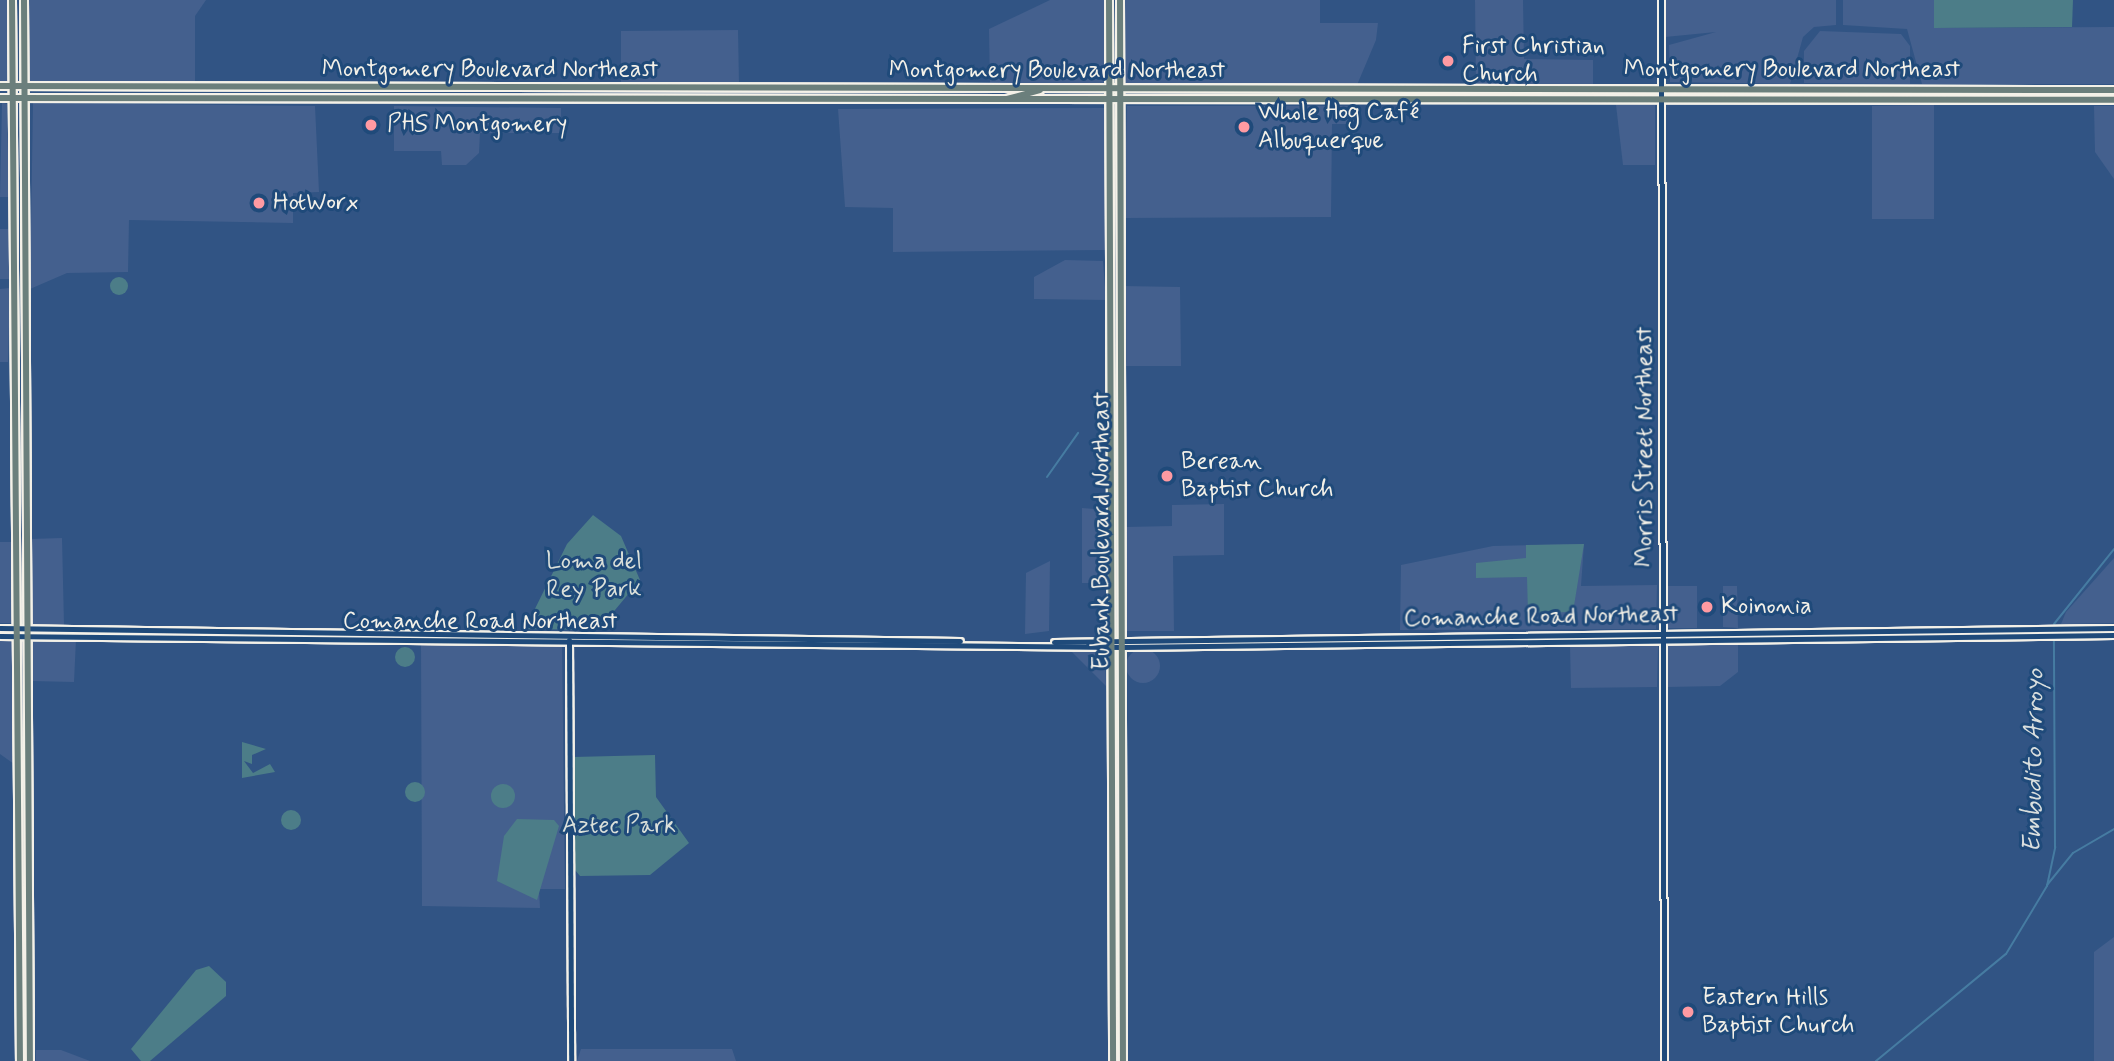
<!DOCTYPE html>
<meta charset="utf-8">
<style>
body{margin:0}
#map{position:relative;width:2114px;height:1061px;overflow:hidden;background:#315484;font-family:Mynerve,sans-serif}
div>[style]{position:absolute}
.built>*{inset:0;background:#44608e}
.round{border-radius:50%}
.green>*{inset:0;background:#4c7d88}
.stream>*{height:2px;margin:-1px;padding:0 1px;transform-origin:1px;border-radius:1px;background:#467ca2}
.roads{filter:drop-shadow(2px 0 #f4f1e8) drop-shadow(-2px 0 #f4f1e8) drop-shadow(0 2px #f4f1e8) drop-shadow(0 -2px #f4f1e8)}
.minor>*{height:5px;margin:-2.5px;padding:0 2.5px;transform-origin:2.5px;border-radius:2.5px;background:#1f4a7a}
.major>*{height:6px;margin:-3px;padding:0 3px;transform-origin:3px;border-radius:3px;background:#6b7f7c}
.dots>*{width:19px;height:19px;translate:-50% -50%;box-sizing:border-box;border:4px solid #1f4a7a;border-radius:50%}
span{translate:-50% -50%;white-space:nowrap;text-align:center;line-height:1.15;-webkit-text-stroke:6px #1f4a7a;paint-order:stroke}
.poi-label{font-size:24px;color:#f4f1e8}
.left{translate:0 -50%;text-align:left}
.street-label{font-size:24px;color:#f4f1e8}
.park-label{font-size:24px;color:#dbe0da}
.water-label{font-size:26px;color:#dadfde;font-style:italic}
</style>
<div id="map">
<div class="built">
<i style="clip-path:polygon(0 0,8px 0,9px 82px,0 82px)"></i>
<i style="clip-path:polygon(28px 0,206px 0,195px 16px,195px 83px,28px 81px)"></i>
<i style="clip-path:polygon(1050px 0,1104px 0,1105px 85px,990px 86px,989px 29px)"></i>
<i style="clip-path:polygon(1124px 0,1320px 0,1320px 23px,1378px 23px,1376px 40px,1357px 85px,1124px 84px)"></i>
<i style="clip-path:polygon(1475px 0,1523px 0,1524px 59px,1593px 60px,1593px 84px,1476px 85px)"></i>
<i style="clip-path:polygon(1665px 0,1836px 0,1836px 25px,1814px 27px,1803px 37px,1790px 84px,1670px 82px,1669px 45px,1716px 32px,1665px 37px)"></i>
<i style="clip-path:polygon(1843px 0,1934px 0,1935px 28px,2114px 27px,2114px 84px,1922px 84px,1907px 29px,1843px 25px)"></i>
<i style="clip-path:polygon(738px 30px,739px 85px,621px 85px,621px 31px)"></i>
<i style="clip-path:polygon(1820px 31px,1901px 34px,1910px 46px,1910px 84px,1804px 83px,1804px 51px)"></i>
<i style="clip-path:polygon(2px 102px,7px 104px,9px 197px,0 197px)"></i>
<i style="clip-path:polygon(33px 103px,315px 106px,319px 192px,293px 193px,293px 223px,129px 220px,128px 272px,67px 273px,30px 289px)"></i>
<i style="clip-path:polygon(1616px 105px,1655px 105px,1655px 165px,1623px 165px)"></i>
<i style="clip-path:polygon(1934px 105px,1934px 219px,1872px 219px,1872px 106px)"></i>
<i style="clip-path:polygon(394px 106px,561px 108px,561px 133px,480px 133px,479px 153px,466px 165px,442px 165px,441px 151px,394px 151px)"></i>
<i style="clip-path:polygon(1127px 106px,1356px 106px,1355px 124px,1332px 124px,1331px 217px,1124px 218px)"></i>
<i style="clip-path:polygon(2094px 106px,2114px 106px,2114px 179px,2095px 152px)"></i>
<i style="clip-path:polygon(1104px 108px,1105px 250px,893px 252px,893px 208px,845px 207px,838px 109px)"></i>
<i style="clip-path:polygon(0 229px,10px 229px,9px 279px,0 279px)"></i>
<i style="clip-path:polygon(1065px 260px,1103px 261px,1106px 300px,1034px 299px,1034px 277px)"></i>
<i style="clip-path:polygon(1123px 286px,1180px 287px,1181px 366px,1123px 366px)"></i>
<i style="clip-path:polygon(10px 288px,8px 362px,0 362px,0 289px)"></i>
<i style="clip-path:polygon(1224px 504px,1224px 555px,1173px 556px,1174px 631px,1127px 631px,1126px 527px,1172px 526px,1172px 505px)"></i>
<i style="clip-path:polygon(1082px 508px,1107px 510px,1104px 583px,1082px 583px)"></i>
<i style="clip-path:polygon(62px 538px,64px 625px,32px 624px,30px 539px)"></i>
<i style="clip-path:polygon(0 542px,13px 542px,13px 623px,0 623px)"></i>
<i style="clip-path:polygon(1584px 544px,1581px 586px,1657px 585px,1656px 629px,1400px 630px,1401px 565px,1493px 546px)"></i>
<i style="clip-path:polygon(2114px 558px,2114px 623px,2061px 624px,2066px 612px)"></i>
<i style="clip-path:polygon(1050px 561px,1049px 631px,1025px 634px,1026px 573px)"></i>
<i style="clip-path:polygon(1668px 586px,1697px 586px,1697px 628px,1667px 628px)"></i>
<i style="clip-path:polygon(1723px 586px,1737px 586px,1738px 628px,1723px 627px)"></i>
<i style="clip-path:polygon(0 638px,13px 642px,14px 764px,0 754px)"></i>
<i style="clip-path:polygon(32px 639px,76px 639px,74px 682px,32px 681px)"></i>
<i style="clip-path:polygon(569px 641px,562px 644px,565px 889px,539px 889px,540px 908px,422px 906px,421px 644px)"></i>
<i style="clip-path:polygon(1738px 643px,1738px 672px,1720px 686px,1667px 687px,1667px 644px)"></i>
<i style="clip-path:polygon(1570px 646px,1658px 646px,1657px 687px,1571px 688px)"></i>
<i class="round" style="left:1126px;top:649px;width:34px;height:34px"></i>
<i style="clip-path:polygon(1070px 650px,1105px 651px,1106px 686px)"></i>
<i style="clip-path:polygon(2114px 937px,2114px 1061px,2094px 1061px,2094px 952px)"></i>
<i style="clip-path:polygon(581px 1049px,732px 1049px,736px 1061px,577px 1061px)"></i>
<i style="clip-path:polygon(36px 1050px,61px 1050px,90px 1061px,36px 1061px)"></i>
</div>
<div class="green">
<i style="clip-path:polygon(1934px 0,2073px 0,2072px 27px,1934px 28px)"></i>
<i class="round" style="left:110px;top:277px;width:18px;height:18px"></i>
<i style="clip-path:polygon(593px 515px,621px 536px,640px 580px,615px 610px,608px 630px,525px 629px,567px 544px)"></i>
<i style="clip-path:polygon(1584px 544px,1573px 612px,1528px 613px,1527px 577px,1476px 578px,1476px 563px,1526px 558px,1526px 545px)"></i>
<i class="round" style="left:395px;top:647px;width:20px;height:20px"></i>
<i style="clip-path:polygon(242px 742px,266px 749px,252px 755px,252px 764px,244px 761px,253px 773px,270px 764px,275px 772px,242px 778px)"></i>
<i style="clip-path:polygon(655px 755px,656px 797px,689px 843px,650px 875px,580px 876px,575px 870px,573px 757px)"></i>
<i class="round" style="left:405px;top:782px;width:20px;height:20px"></i>
<i class="round" style="left:491px;top:784px;width:24px;height:24px"></i>
<i class="round" style="left:281px;top:810px;width:20px;height:20px"></i>
<i style="clip-path:polygon(517px 819px,554px 820px,559px 826px,537px 900px,497px 881px,504px 836px)"></i>
<i style="clip-path:polygon(209px 966px,226px 982px,226px 996px,150px 1061px,141px 1061px,131px 1049px,196px 970px)"></i>
<i class="round" style="left:1723px;top:1019px;width:16px;height:16px"></i>
</div>
<div class="stream">
<i style="left:1047px;top:477px;width:54px;rotate:-54.8deg"></i>
<i style="left:2054px;top:624px;width:96px;rotate:-51.3deg"></i>
<i style="left:2047px;top:885px;width:41px;rotate:-50.9deg"></i>
<i style="left:2073px;top:853px;width:48px;rotate:-30.3deg"></i>
<i style="left:1876px;top:1061px;width:168px;rotate:-39.5deg"></i>
<i style="left:2006px;top:954px;width:79px;rotate:-58.9deg"></i>
<i style="left:2047px;top:886px;width:40px;rotate:-78deg"></i>
<i style="left:2055px;top:847px;width:207px;rotate:-90.3deg"></i>
</div>
<div class="roads">
<div class="minor">
<i style="left:1661px;top:0;width:1061px;rotate:89.84deg"></i>
<i style="left:0;top:628px;width:960px;rotate:0.78deg"></i>
<i style="left:0;top:636px;width:1122px;rotate:0.56deg"></i>
<i style="left:1122px;top:647px;width:992px;rotate:-0.69deg"></i>
<i style="left:569px;top:640px;width:421px;rotate:89.7deg"></i>
<i style="left:1054px;top:642px;width:1060px;rotate:-0.76deg"></i>
</div>
<div class="major">
<i style="left:12px;top:0;width:1061px;rotate:89.57deg"></i>
<i style="left:24px;top:0;width:1061px;rotate:89.68deg"></i>
<i style="left:1109px;top:0;width:1061px;rotate:89.78deg"></i>
<i style="left:1120px;top:0;width:1061px;rotate:89.84deg"></i>
<i style="left:0;top:86px;width:2114px;rotate:0.11deg"></i>
<i style="left:0;top:98px;width:2114px;rotate:0.05deg"></i>
<i style="left:1007px;top:99px;width:34px;rotate:-15deg"></i>
</div>
</div>
<div class="dots">
<i style="left:1448px;top:61px;background:#ff9aa2"></i>
<i style="left:371px;top:125px;background:#ff9aa2"></i>
<i style="left:1244px;top:127px;background:#ff9aa2"></i>
<i style="left:259px;top:203px;background:#ff9aa2"></i>
<i style="left:1167px;top:476px;background:#ff9aa2"></i>
<i style="left:1707px;top:607px;background:#ff9aa2"></i>
<i style="left:1688px;top:1012px;background:#ff9aa2"></i>
</div>
<div class="poi-label">
<span class="left" style="left:1462px;top:61px">First Christian<br>Church</span>
<span class="left" style="left:1258px;top:127px">Whole Hog Café<br>Albuquerque</span>
<span class="left" style="left:387px;top:125px">PHS Montgomery</span>
<span class="left" style="left:273px;top:203px">HotWorx</span>
<span class="left" style="left:1181px;top:476px">Berean<br>Baptist Church</span>
<span class="left" style="left:1721px;top:607px">Koinonia</span>
<span class="left" style="left:1702px;top:1012px">Eastern Hills<br>Baptist Church</span>
</div>
<div class="street-label">
<span style="left:490px;top:70px">Montgomery Boulevard Northeast</span>
<span style="left:1792px;top:70px">Montgomery Boulevard Northeast</span>
<span style="left:1057px;top:71px">Montgomery Boulevard Northeast</span>
<span style="left:1645px;top:447px;rotate:-90deg">Morris Street Northeast</span>
<span style="left:1102px;top:531px;rotate:-90deg">Eubank Boulevard Northeast</span>
<span style="left:1541px;top:617px;rotate:-1deg">Comanche Road Northeast</span>
<span style="left:480px;top:622px">Comanche Road Northeast</span>
</div>
<div class="park-label">
<span style="left:594px;top:576px">Loma del<br>Rey Park</span>
<span style="left:619px;top:826px">Aztec Park</span>
</div>
<div class="water-label">
<span style="left:2035px;top:761px;rotate:-89deg">Embudito Arroyo</span>
</div>
</div>
